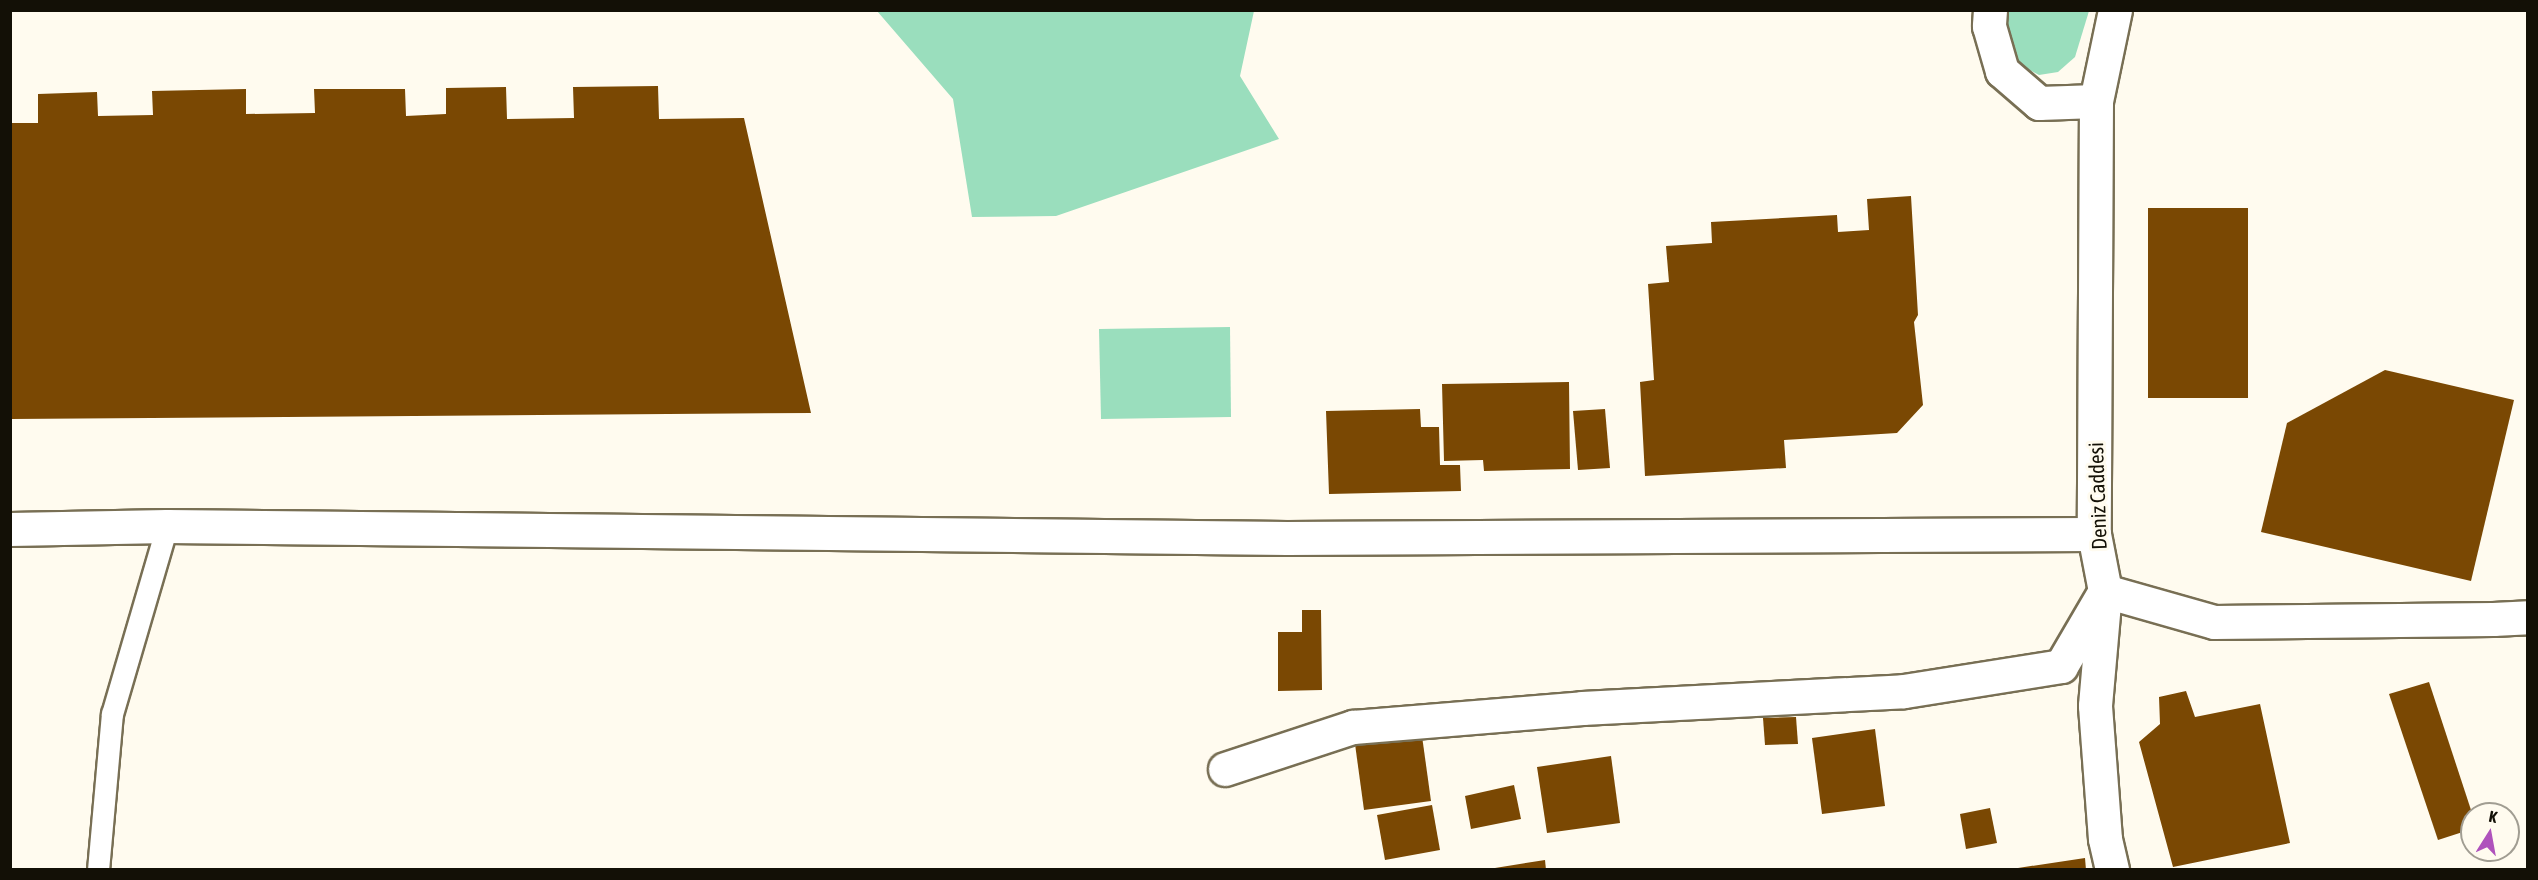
<!DOCTYPE html>
<style>
body{margin:0}
#map{position:relative;width:2538px;height:880px;overflow:hidden;background:#fffbef;font-family:"Asap Condensed",sans-serif}
div>[style]{position:absolute}
.green>*{inset:0;background:#9adebd}
.building>*{inset:0;background:#7a4803}
.roads{filter:drop-shadow(2px 0 #786f54) drop-shadow(-2px 0 #786f54) drop-shadow(0 2px #786f54) drop-shadow(0 -2px #786f54)}
.service>*{height:21px;margin:-10.5px;padding:0 10.5px;transform-origin:10.5px;border-radius:10.5px;background:#fff}
.minor>*{height:33px;margin:-16.5px;padding:0 16.5px;transform-origin:16.5px;border-radius:16.5px;background:#fff}
.tertiary>*{height:33px;margin:-16.5px;padding:0 16.5px;transform-origin:16.5px;border-radius:16.5px;background:#fff}
.secondary>*{height:33px;margin:-16.5px;padding:0 16.5px;transform-origin:16.5px;border-radius:16.5px;background:#fff}
span{translate:-50% -50%;white-space:nowrap;text-align:center;line-height:1.15;-webkit-text-stroke:6px #fffbef;paint-order:stroke}
.street-label{font-size:21px;color:#131006}
.frame{position:absolute;inset:0;border:12px solid #131006;pointer-events:none}
.north{position:absolute;left:2460px;top:802px;width:60px;height:60px;box-sizing:border-box;background:#fffbef;border:2px solid #a19d92;border-radius:50%;rotate:11deg;font-size:16px;font-weight:700;line-height:24px;text-align:center;color:#131006}
.north::after{content:'';display:block;margin:auto;width:21px;height:27px;background:#af52bc;clip-path:polygon(50% 0,100% 100%,50% 72%,0 100%)}
</style>
<div id="map">
<div class="green">
<i style="clip-path:polygon(877px 11px,1254px 11px,1240px 76px,1279px 139px,1056px 216px,972px 217px,953px 99px)"></i>
<i style="clip-path:polygon(2004px 11px,2089px 11px,2075px 57px,2058px 72px,2039px 75px,2020px 65px,2004px 31px)"></i>
<i style="clip-path:polygon(1230px 327px,1231px 417px,1101px 419px,1099px 329px)"></i>
</div>
<div class="building">
<i style="clip-path:polygon(658px 86px,659px 119px,744px 118px,811px 413px,10px 419px,10px 123px,38px 123px,38px 94px,97px 92px,98px 116px,153px 115px,152px 91px,246px 89px,246px 114px,315px 113px,314px 89px,405px 89px,406px 116px,446px 114px,446px 88px,506px 87px,507px 119px,574px 118px,573px 87px)"></i>
<i style="clip-path:polygon(1911px 196px,1918px 315px,1914px 322px,1923px 405px,1897px 433px,1784px 440px,1786px 468px,1645px 476px,1640px 382px,1654px 380px,1648px 284px,1669px 282px,1666px 246px,1712px 243px,1711px 222px,1837px 215px,1838px 232px,1869px 230px,1867px 199px)"></i>
<i style="clip-path:polygon(2148px 208px,2248px 208px,2248px 398px,2148px 398px)"></i>
<i style="clip-path:polygon(2385px 370px,2514px 400px,2471px 581px,2261px 532px,2287px 423px)"></i>
<i style="clip-path:polygon(1569px 382px,1570px 469px,1484px 471px,1483px 460px,1444px 461px,1442px 384px)"></i>
<i style="clip-path:polygon(1420px 409px,1421px 427px,1439px 427px,1440px 465px,1460px 465px,1461px 491px,1329px 494px,1326px 411px)"></i>
<i style="clip-path:polygon(1605px 409px,1610px 468px,1578px 470px,1573px 411px)"></i>
<i style="clip-path:polygon(1302px 610px,1321px 610px,1322px 690px,1278px 691px,1278px 632px,1302px 632px)"></i>
<i style="clip-path:polygon(2429px 682px,2472px 813px,2472px 829px,2438px 840px,2389px 694px)"></i>
<i style="clip-path:polygon(2186px 691px,2195px 717px,2260px 704px,2290px 843px,2173px 867px,2139px 742px,2160px 724px,2159px 697px)"></i>
<i style="clip-path:polygon(1796px 717px,1798px 744px,1765px 745px,1763px 718px)"></i>
<i style="clip-path:polygon(1875px 729px,1885px 806px,1822px 814px,1812px 738px)"></i>
<i style="clip-path:polygon(1422px 736px,1431px 801px,1364px 810px,1355px 744px)"></i>
<i style="clip-path:polygon(1611px 756px,1620px 823px,1547px 833px,1537px 767px)"></i>
<i style="clip-path:polygon(1514px 785px,1521px 819px,1471px 829px,1465px 796px)"></i>
<i style="clip-path:polygon(1432px 805px,1440px 850px,1385px 860px,1377px 815px)"></i>
<i style="clip-path:polygon(1990px 808px,1997px 843px,1966px 849px,1960px 814px)"></i>
<i style="clip-path:polygon(2085px 858px,2086px 870px,2018px 870px,2018px 868px)"></i>
<i style="clip-path:polygon(1545px 860px,1546px 870px,1495px 870px,1495px 868px)"></i>
</div>
<div class="roads">
<div class="service">
<i style="left:98px;top:870px;width:157px;rotate:-84.9deg"></i>
<i style="left:112px;top:714px;width:196px;rotate:-73.7deg"></i>
</div>
<div class="minor">
<i style="left:1990px;top:10px;width:16px;rotate:94deg"></i>
<i style="left:1989px;top:26px;width:47px;rotate:73.9deg"></i>
<i style="left:2002px;top:71px;width:49px;rotate:40.9deg"></i>
<i style="left:2039px;top:103px;width:57px;rotate:-2deg"></i>
<i style="left:10px;top:529px;width:157px;rotate:-1.1deg"></i>
<i style="left:167px;top:526px;width:1120px;rotate:0.61deg"></i>
<i style="left:1287px;top:538px;width:807px;rotate:-0.28deg"></i>
<i style="left:1225px;top:769px;width:135px;rotate:-18.2deg"></i>
<i style="left:1353px;top:727px;width:230px;rotate:-4.7deg"></i>
<i style="left:1582px;top:708px;width:322px;rotate:-3deg"></i>
<i style="left:1904px;top:691px;width:159px;rotate:-9deg"></i>
<i style="left:2061px;top:666px;width:87px;rotate:-59.6deg"></i>
</div>
<div class="tertiary">
<i style="left:2105px;top:591px;width:115px;rotate:95deg"></i>
<i style="left:2095px;top:706px;width:133px;rotate:85.7deg"></i>
<i style="left:2105px;top:839px;width:32px;rotate:77deg"></i>
</div>
<div class="secondary">
<i style="left:2115px;top:10px;width:93px;rotate:101.8deg"></i>
<i style="left:2096px;top:101px;width:433px;rotate:90.3deg"></i>
<i style="left:2094px;top:534px;width:58px;rotate:79.1deg"></i>
<i style="left:2105px;top:591px;width:113px;rotate:15.9deg"></i>
<i style="left:2214px;top:622px;width:279px;rotate:-0.6deg"></i>
<i style="left:2493px;top:619px;width:35px;rotate:-3deg"></i>
</div>
</div>
<div class="street-label">
<span style="left:2097px;top:496px;rotate:-92deg">Deniz Caddesi</span>
</div>
<div class="frame"></div>
<div class="north">K</div>
</div>
